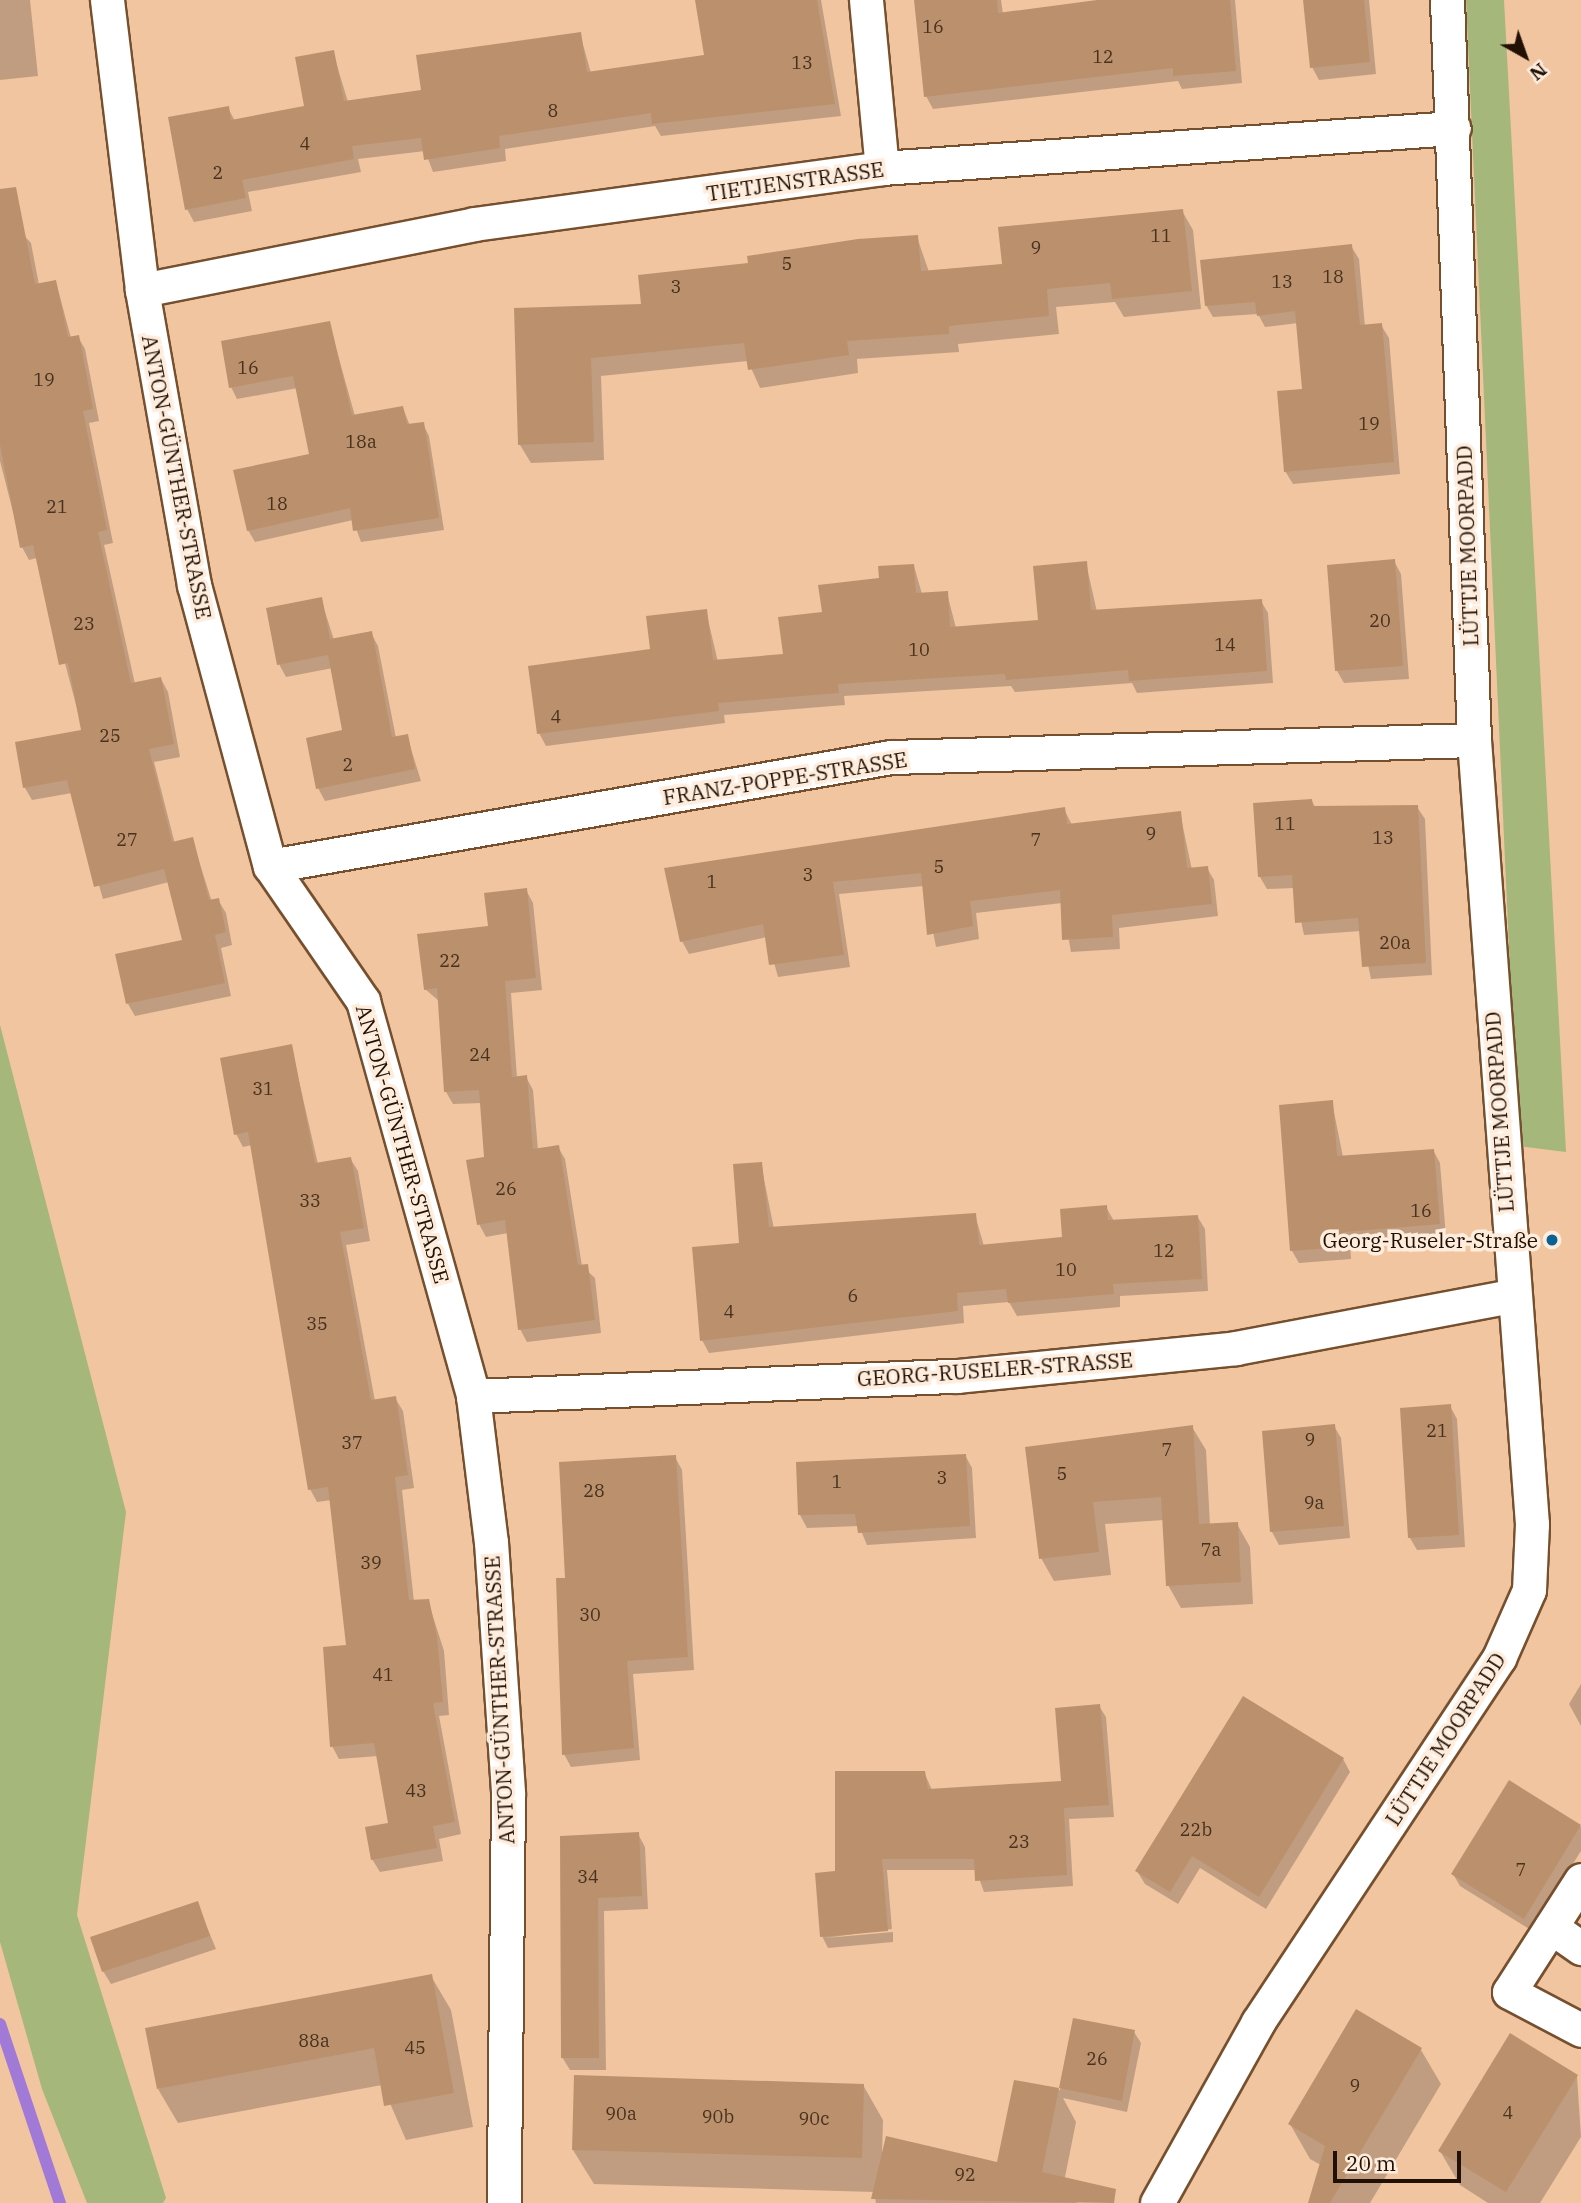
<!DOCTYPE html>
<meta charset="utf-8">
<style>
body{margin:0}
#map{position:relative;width:1581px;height:2203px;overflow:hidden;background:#f1c5a0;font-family:"IBM Plex Serif",serif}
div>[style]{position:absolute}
.green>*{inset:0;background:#a5b77a}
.shadow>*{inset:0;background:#0003}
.stream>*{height:12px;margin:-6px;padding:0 6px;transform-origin:6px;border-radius:6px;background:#a17ad8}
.building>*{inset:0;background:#bb916d}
.roads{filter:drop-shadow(2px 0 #76502e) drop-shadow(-2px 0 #76502e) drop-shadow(0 2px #76502e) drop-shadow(0 -2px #76502e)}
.street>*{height:33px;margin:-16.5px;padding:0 16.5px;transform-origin:16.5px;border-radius:16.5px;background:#fff}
.dots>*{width:19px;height:19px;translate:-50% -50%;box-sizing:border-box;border:4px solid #feecdd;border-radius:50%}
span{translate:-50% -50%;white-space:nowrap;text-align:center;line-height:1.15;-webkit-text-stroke:7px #feecdd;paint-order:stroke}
.number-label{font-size:18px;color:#48311e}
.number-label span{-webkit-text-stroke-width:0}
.street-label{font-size:21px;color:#211104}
.poi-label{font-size:21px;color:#211104}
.right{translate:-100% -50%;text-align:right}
.north{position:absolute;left:1490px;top:21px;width:70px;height:70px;-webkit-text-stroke:5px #feecdd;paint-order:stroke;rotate:140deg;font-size:19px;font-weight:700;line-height:28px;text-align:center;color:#211104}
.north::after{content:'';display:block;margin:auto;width:24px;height:32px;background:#211104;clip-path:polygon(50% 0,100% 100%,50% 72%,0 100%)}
.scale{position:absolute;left:1333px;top:2151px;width:128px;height:32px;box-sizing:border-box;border:4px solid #211104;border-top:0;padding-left:9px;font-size:21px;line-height:24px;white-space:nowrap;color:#211104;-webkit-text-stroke:5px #feecdd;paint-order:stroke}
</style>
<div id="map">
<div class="green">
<i style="clip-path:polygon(1466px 0,1504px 0,1566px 1152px,1518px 1146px)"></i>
<i style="clip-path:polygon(0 1025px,126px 1512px,77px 1915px,166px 2198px,163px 2203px,87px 2203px,42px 2089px,0 1942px)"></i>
</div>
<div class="shadow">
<i style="clip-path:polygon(0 0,30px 0,38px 76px,0 80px)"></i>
<i style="clip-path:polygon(697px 0,821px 0,841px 116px,661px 136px,655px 126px,505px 149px,506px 161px,433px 172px,425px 151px,358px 159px,361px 172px,248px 192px,252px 211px,194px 222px,187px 209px,228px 108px,235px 121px,306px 108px,333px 52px,348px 102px,423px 92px,580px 34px,591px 73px,706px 57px)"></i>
<i style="clip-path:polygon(916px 0,1001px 0,1003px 14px,1114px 0,1235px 0,1242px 83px,1182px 89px,1178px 81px,933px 109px,926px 96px)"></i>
<i style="clip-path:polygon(1305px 0,1369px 0,1376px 74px,1319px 80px,1312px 67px)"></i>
<i style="clip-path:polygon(0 210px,31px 243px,39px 285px,56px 282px,71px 338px,78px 337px,85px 349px,99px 421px,89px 423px,113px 543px,104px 545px,135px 684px,161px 679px,168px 692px,180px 757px,154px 762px,175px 844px,192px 839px,212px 902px,218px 900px,226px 913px,232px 945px,221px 948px,231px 996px,135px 1016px,128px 1004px,184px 941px,169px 882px,103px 899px,72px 793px,32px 800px,25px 788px,17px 744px,83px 731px,37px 558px,29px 560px,22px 547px,0 461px)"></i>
<i style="clip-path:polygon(1182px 211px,1193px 230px,1201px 309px,1124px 317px,1115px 302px,1056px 307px,1059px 334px,958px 344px,959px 352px,857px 359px,858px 373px,760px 388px,748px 361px,601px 376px,604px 460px,531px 463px,520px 445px,515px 309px,643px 305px,750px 265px,917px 237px,929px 272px,1004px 266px)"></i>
<i style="clip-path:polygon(1351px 246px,1359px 259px,1365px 327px,1381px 325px,1389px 338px,1400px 474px,1293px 484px,1285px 471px,1304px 390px,1298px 323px,1265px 327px,1258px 314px,1213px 317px,1206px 305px)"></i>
<i style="clip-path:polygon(329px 323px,355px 416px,403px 408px,410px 426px,423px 424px,429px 436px,444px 530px,361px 542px,353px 520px,255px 542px,248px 530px,311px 455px,298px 388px,237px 399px,231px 387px)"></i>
<i style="clip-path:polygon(1394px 561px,1401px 574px,1409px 679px,1344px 683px,1337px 671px)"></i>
<i style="clip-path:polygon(1086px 563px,1097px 612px,1261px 601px,1268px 613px,1273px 683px,1137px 693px,1132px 683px,1015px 692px,1011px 686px,844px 696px,845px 705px,724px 715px,725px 723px,546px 746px,539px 733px,706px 611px,718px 662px,784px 655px,824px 614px,914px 566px,922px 594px,947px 593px,956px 628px,1039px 622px)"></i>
<i style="clip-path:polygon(321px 599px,334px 640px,371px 633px,378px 646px,396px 738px,407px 736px,421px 781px,325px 801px,318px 788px,344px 732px,333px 668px,286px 677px,279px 664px)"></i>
<i style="clip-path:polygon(1311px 800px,1316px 808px,1417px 807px,1425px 819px,1432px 975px,1371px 979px,1361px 931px,1304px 935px,1294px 888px,1267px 889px,1260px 877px)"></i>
<i style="clip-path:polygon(1064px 809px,1072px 825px,1180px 813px,1192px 870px,1207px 868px,1214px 880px,1218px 916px,1119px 928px,1120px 949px,1071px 952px,1062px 903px,976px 913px,979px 939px,936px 947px,924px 886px,839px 894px,850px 967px,778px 977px,767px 937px,689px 954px,682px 941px,666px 870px)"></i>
<i style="clip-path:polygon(526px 890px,533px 903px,542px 990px,511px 993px,517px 1078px,526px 1077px,533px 1090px,538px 1150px,558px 1147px,565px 1159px,582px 1266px,595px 1278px,601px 1333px,527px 1342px,520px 1329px,508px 1233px,486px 1237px,479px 1224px,486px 1158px,482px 1103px,453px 1104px,446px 1092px,439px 1001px,425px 989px)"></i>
<i style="clip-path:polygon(291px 1046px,318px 1164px,350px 1158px,358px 1171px,370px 1241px,346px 1245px,375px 1401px,395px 1398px,403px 1411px,414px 1488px,402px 1490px,414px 1602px,428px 1601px,444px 1651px,449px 1715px,439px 1716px,461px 1834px,439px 1839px,443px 1861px,380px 1872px,372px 1859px,390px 1825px,378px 1756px,339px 1759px,332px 1746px,348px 1646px,332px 1500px,317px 1502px,310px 1489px,252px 1145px,243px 1147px,236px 1134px)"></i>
<i style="clip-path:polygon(1332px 1102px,1343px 1157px,1433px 1150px,1440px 1163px,1446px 1237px,1350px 1244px,1351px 1259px,1299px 1263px,1292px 1251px)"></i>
<i style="clip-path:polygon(761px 1164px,774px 1229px,975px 1215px,984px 1246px,1064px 1238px,1106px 1207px,1114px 1221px,1197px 1216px,1205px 1229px,1208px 1291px,1120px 1296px,1120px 1307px,1017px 1316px,1009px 1302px,963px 1306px,964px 1323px,709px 1353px,702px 1340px,740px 1245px)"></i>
<i style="clip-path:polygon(1450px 1406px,1457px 1419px,1465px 1547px,1417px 1550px,1410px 1538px)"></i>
<i style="clip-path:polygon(1334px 1426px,1341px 1438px,1350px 1538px,1279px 1545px,1272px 1532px,1264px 1432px)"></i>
<i style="clip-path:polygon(1192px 1427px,1206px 1450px,1210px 1525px,1237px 1524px,1250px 1547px,1253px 1604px,1181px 1608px,1168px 1585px,1164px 1520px,1105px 1524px,1111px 1575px,1054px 1581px,1041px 1558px,1027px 1448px)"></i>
<i style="clip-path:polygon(965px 1455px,972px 1468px,976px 1538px,867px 1545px,859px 1526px,807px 1528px,800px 1515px)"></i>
<i style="clip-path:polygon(675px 1457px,682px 1470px,694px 1670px,633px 1674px,640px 1760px,571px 1767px,564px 1754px,567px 1579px)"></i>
<i style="clip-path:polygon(1581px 1684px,1581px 1726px,1569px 1704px)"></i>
<i style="clip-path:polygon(1099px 1706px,1106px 1717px,1114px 1817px,1069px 1819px,1073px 1886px,984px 1892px,976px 1870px,887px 1870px,892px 1929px,825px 1938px,893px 1932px,893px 1942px,828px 1948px,822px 1936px,837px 1873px,924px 1772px,932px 1790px,1063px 1782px)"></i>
<i style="clip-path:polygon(1343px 1759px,1350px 1772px,1266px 1909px,1200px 1868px,1178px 1904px,1145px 1884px,1137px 1871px)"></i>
<i style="clip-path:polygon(1509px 1782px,1581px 1827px,1581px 1851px,1531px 1930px,1460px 1886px,1453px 1874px)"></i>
<i style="clip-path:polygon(638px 1834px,645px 1847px,648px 1909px,604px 1911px,606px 2070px,570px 2070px,562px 2057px,561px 1838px)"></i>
<i style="clip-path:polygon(197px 1903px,216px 1949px,111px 1984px,103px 1971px)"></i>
<i style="clip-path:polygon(431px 1976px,451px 2010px,473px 2127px,406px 2140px,382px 2085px,178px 2123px,158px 2089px)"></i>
<i style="clip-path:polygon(1074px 2020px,1134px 2032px,1141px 2043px,1127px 2112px,1063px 2098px,1076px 2122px,1064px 2182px,1077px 2203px,876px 2203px,874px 2192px,594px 2184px,573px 2150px,863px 2085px,883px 2120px,882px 2153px,999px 2164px,1015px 2082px,1060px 2090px)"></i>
<i style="clip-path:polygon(1421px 2050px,1441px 2084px,1370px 2203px,1310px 2203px,1321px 2165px,1310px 2159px,1290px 2124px)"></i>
<i style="clip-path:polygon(1577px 2076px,1581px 2137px,1540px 2203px,1488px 2203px,1460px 2185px,1440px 2151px)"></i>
</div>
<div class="stream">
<i style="left:0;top:2024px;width:189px;rotate:71.5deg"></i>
</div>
<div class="building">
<i style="clip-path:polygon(695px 0,817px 0,835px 104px,652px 124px,651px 113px,499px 136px,500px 148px,424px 160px,421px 138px,352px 146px,354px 159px,242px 180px,246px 198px,185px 210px,168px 117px,229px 106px,231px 120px,304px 106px,295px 57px,334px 50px,344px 101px,421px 90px,416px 55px,581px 32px,587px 72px,704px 55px)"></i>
<i style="clip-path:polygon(914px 0,997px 0,998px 13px,1097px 0,1230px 0,1236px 71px,1173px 76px,1173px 68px,924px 97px)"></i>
<i style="clip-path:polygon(1303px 0,1364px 0,1370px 62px,1310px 68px)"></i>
<i style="clip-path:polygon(16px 187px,35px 284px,56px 280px,68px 337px,79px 335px,93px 409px,83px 411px,107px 530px,98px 532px,131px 683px,161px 677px,174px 744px,149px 749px,172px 842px,193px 837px,209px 900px,219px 898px,226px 932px,215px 935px,225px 983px,126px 1004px,115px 954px,182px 940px,164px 869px,94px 887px,67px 780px,23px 788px,15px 742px,81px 730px,68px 663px,59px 665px,33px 545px,20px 548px,0 445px,0 189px)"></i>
<i style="clip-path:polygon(1183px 209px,1192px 291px,1112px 299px,1110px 283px,1047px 289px,1049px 316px,949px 326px,949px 334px,847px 341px,849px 355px,748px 370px,744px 343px,591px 358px,594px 442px,518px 445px,514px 308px,641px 304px,638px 275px,748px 263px,747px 256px,858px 239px,918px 235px,921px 271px,1002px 264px,998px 227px)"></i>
<i style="clip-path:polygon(1352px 244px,1360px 325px,1382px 323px,1394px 462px,1284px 472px,1277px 391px,1302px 389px,1295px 311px,1257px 316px,1255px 302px,1205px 306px,1200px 260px)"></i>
<i style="clip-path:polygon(330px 321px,352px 415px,403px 406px,407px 424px,424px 422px,439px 518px,353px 531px,350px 508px,247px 531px,233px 470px,309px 454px,293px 376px,229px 388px,221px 341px)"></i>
<i style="clip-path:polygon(1395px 559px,1403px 666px,1335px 671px,1327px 565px)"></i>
<i style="clip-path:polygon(1087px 561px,1091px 610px,1262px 599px,1267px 671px,1129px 681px,1128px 670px,1006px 680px,1005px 674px,838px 684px,839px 693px,718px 703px,719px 711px,537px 734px,528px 666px,650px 649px,646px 616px,707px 609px,713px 660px,783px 654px,778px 617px,822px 612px,818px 585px,879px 578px,878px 566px,914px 564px,916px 593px,948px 591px,950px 627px,1038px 620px,1033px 566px)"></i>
<i style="clip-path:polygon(322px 597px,330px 639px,372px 631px,392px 737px,408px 734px,415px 769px,316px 789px,306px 738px,342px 730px,328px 655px,277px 665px,266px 608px)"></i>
<i style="clip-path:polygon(1312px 799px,1313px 806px,1418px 805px,1426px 963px,1362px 967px,1358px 918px,1295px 923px,1292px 875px,1258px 877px,1253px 803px)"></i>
<i style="clip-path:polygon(1065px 807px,1067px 824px,1181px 811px,1187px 868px,1208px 866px,1212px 904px,1112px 915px,1113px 937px,1062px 940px,1060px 890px,970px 901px,973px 926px,927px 935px,921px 873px,833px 882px,844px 955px,769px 965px,763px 924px,680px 942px,664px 868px)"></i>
<i style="clip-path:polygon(527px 888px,536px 978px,505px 981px,512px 1077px,527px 1075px,533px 1149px,559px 1145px,578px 1265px,588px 1264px,595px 1320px,518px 1330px,505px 1220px,477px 1225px,466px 1160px,484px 1157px,479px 1090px,444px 1092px,437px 988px,424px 990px,417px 934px,488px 926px,484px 893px)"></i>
<i style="clip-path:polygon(292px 1044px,315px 1163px,351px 1157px,364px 1228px,340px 1232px,371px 1400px,396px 1396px,408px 1475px,395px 1477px,409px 1600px,429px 1599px,437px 1637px,443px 1702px,433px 1703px,455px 1822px,433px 1826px,437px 1848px,371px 1860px,365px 1827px,388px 1823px,374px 1743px,330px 1747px,323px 1647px,346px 1645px,328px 1487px,308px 1490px,248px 1132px,234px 1135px,220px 1058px)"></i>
<i style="clip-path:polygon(1333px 1100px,1337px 1156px,1434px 1149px,1440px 1224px,1344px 1232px,1345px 1247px,1290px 1251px,1279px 1105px)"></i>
<i style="clip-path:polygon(762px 1162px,769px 1227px,976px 1213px,979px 1245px,1062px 1237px,1060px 1209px,1107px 1205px,1108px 1220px,1198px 1215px,1202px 1279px,1113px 1284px,1114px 1294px,1008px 1303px,1006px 1289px,957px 1293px,958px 1311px,700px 1341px,692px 1247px,739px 1243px,733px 1164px)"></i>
<i style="clip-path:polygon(1451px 1404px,1459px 1535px,1408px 1538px,1400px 1408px)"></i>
<i style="clip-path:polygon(1335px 1424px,1344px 1526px,1270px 1532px,1262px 1431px)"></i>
<i style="clip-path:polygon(1193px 1425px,1199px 1524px,1238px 1522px,1241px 1582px,1166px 1586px,1161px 1497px,1093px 1502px,1099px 1552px,1039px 1559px,1025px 1447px)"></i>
<i style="clip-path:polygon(966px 1454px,970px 1526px,858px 1533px,855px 1514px,798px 1515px,796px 1462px)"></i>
<i style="clip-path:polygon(676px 1455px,688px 1657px,627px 1661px,634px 1748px,562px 1755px,556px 1578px,565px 1578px,559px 1462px)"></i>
<i style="clip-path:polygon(1243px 1696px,1344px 1758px,1259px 1897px,1192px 1856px,1170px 1892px,1135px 1871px)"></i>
<i style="clip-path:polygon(1100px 1704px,1109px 1805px,1064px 1808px,1067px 1875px,975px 1881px,974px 1859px,882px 1859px,888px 1931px,820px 1937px,815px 1873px,835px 1871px,835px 1771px,925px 1771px,928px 1789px,1061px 1781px,1055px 1708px)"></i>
<i style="clip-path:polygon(1509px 1780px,1581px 1825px,1524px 1919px,1451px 1874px)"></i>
<i style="clip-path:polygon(639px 1832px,642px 1896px,598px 1898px,599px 2058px,561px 2058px,560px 1836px)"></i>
<i style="clip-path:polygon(198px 1901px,210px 1936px,102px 1972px,90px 1937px)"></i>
<i style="clip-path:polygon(432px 1974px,454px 2093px,384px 2106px,374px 2048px,157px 2089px,145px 2028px)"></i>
<i style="clip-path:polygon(1356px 2009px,1422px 2048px,1330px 2203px,1308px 2203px,1325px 2146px,1288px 2124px)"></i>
<i style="clip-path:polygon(1073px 2018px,1135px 2030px,1122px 2101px,1059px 2088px)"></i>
<i style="clip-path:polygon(1510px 2033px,1578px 2075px,1506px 2192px,1438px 2151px)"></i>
<i style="clip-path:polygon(574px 2075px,864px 2084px,862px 2158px,572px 2150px)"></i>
<i style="clip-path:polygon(1014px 2080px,1059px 2088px,1042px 2172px,1116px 2189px,1114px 2203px,871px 2199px,886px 2136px,997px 2162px)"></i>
</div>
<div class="roads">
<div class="street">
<i style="left:107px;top:0;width:292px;rotate:83.1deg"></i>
<i style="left:142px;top:290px;width:300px;rotate:80deg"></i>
<i style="left:194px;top:585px;width:291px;rotate:74.9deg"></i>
<i style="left:270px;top:866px;width:164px;rotate:55.4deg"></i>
<i style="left:363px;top:1001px;width:410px;rotate:74.4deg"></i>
<i style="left:473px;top:1396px;width:147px;rotate:83deg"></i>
<i style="left:491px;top:1542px;width:253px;rotate:86.1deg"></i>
<i style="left:508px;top:1794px;width:409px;rotate:90.6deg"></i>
<i style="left:866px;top:0;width:169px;rotate:84.6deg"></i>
<i style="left:142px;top:290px;width:338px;rotate:-11.2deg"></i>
<i style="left:474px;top:224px;width:412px;rotate:-7.8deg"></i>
<i style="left:882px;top:168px;width:573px;rotate:-4deg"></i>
<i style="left:270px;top:866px;width:630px;rotate:-9.96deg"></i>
<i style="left:891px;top:757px;width:583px;rotate:-1.67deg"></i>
<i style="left:473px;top:1396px;width:484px;rotate:-2.4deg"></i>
<i style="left:957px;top:1376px;width:280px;rotate:-5.7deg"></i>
<i style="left:1236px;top:1348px;width:281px;rotate:-10.7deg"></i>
<i style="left:1581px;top:1880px;width:133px;rotate:122.7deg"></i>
<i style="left:1509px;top:1992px;width:81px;rotate:27.8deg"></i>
<i style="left:1551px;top:1927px;width:37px;rotate:35deg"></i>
<i style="left:1157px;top:2203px;width:207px;rotate:-60.8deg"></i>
<i style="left:1258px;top:2022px;width:437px;rotate:-56.5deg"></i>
<i style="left:1499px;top:1658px;width:74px;rotate:-66.2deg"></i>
<i style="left:1529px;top:1590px;width:66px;rotate:-87.4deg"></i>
<i style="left:1532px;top:1524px;width:786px;rotate:-94.23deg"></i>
<i style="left:1474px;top:740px;width:740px;rotate:-92.09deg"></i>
</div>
</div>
<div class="dots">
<i style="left:1552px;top:1240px;background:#0d6294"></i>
</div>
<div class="number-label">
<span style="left:933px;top:27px">16</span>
<span style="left:1103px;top:57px">12</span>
<span style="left:802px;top:63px">13</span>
<span style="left:553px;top:111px">8</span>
<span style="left:305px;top:144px">4</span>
<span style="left:218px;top:173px">2</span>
<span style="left:1161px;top:236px">11</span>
<span style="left:1036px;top:248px">9</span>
<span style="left:787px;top:264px">5</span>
<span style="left:1333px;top:277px">18</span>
<span style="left:1282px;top:282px">13</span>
<span style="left:676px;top:287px">3</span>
<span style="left:248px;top:368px">16</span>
<span style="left:44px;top:380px">19</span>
<span style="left:1369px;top:424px">19</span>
<span style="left:361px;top:442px">18a</span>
<span style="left:277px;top:504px">18</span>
<span style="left:57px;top:507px">21</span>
<span style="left:1380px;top:621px">20</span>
<span style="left:84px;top:624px">23</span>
<span style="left:1225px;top:645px">14</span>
<span style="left:919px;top:650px">10</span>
<span style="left:556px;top:717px">4</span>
<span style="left:110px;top:736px">25</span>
<span style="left:348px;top:765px">2</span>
<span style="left:1285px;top:824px">11</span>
<span style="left:1151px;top:834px">9</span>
<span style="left:1383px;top:838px">13</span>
<span style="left:127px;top:840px">27</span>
<span style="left:1036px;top:840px">7</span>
<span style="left:939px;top:867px">5</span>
<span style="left:808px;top:875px">3</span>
<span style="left:712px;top:882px">1</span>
<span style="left:1395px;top:943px">20a</span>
<span style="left:450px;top:961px">22</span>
<span style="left:480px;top:1055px">24</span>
<span style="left:263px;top:1089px">31</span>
<span style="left:506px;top:1189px">26</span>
<span style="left:310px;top:1201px">33</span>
<span style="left:1421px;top:1211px">16</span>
<span style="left:1164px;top:1251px">12</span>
<span style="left:1066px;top:1270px">10</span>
<span style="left:853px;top:1296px">6</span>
<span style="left:729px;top:1312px">4</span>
<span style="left:317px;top:1324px">35</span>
<span style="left:1437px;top:1431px">21</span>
<span style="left:1310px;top:1440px">9</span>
<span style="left:352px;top:1443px">37</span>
<span style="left:1167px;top:1450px">7</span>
<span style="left:1062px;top:1474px">5</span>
<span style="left:942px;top:1478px">3</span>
<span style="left:837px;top:1482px">1</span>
<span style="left:594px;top:1491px">28</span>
<span style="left:1314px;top:1503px">9a</span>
<span style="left:1211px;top:1550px">7a</span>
<span style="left:371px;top:1563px">39</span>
<span style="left:590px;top:1615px">30</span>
<span style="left:383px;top:1675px">41</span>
<span style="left:416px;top:1791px">43</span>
<span style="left:1196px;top:1830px">22b</span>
<span style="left:1019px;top:1842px">23</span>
<span style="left:1521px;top:1870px">7</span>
<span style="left:588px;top:1877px">34</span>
<span style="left:314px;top:2041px">88a</span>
<span style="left:415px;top:2048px">45</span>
<span style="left:1097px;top:2059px">26</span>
<span style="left:1355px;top:2086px">9</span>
<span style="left:1508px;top:2113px">4</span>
<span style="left:621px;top:2114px">90a</span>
<span style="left:718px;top:2117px">90b</span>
<span style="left:814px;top:2119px">90c</span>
<span style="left:965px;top:2175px">92</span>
</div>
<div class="street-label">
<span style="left:795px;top:181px;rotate:-8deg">TIETJENSTRASSE</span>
<span style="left:177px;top:477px;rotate:79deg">ANTON-GÜNTHER-STRASSE</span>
<span style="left:1467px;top:546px;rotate:-92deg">LÜTTJE MOORPADD</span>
<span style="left:785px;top:778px;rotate:-9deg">FRANZ-POPPE-STRASSE</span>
<span style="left:1499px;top:1112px;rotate:-94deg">LÜTTJE MOORPADD</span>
<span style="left:403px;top:1144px;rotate:74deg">ANTON-GÜNTHER-STRASSE</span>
<span style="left:995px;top:1369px;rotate:-4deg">GEORG-RUSELER-STRASSE</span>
<span style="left:499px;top:1700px;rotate:-93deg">ANTON-GÜNTHER-STRASSE</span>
<span style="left:1445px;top:1739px;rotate:-57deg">LÜTTJE MOORPADD</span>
</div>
<div class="poi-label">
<span class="right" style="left:1538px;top:1240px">Georg-Ruseler-Straße</span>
</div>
<div class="north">N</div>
<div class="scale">20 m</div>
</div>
